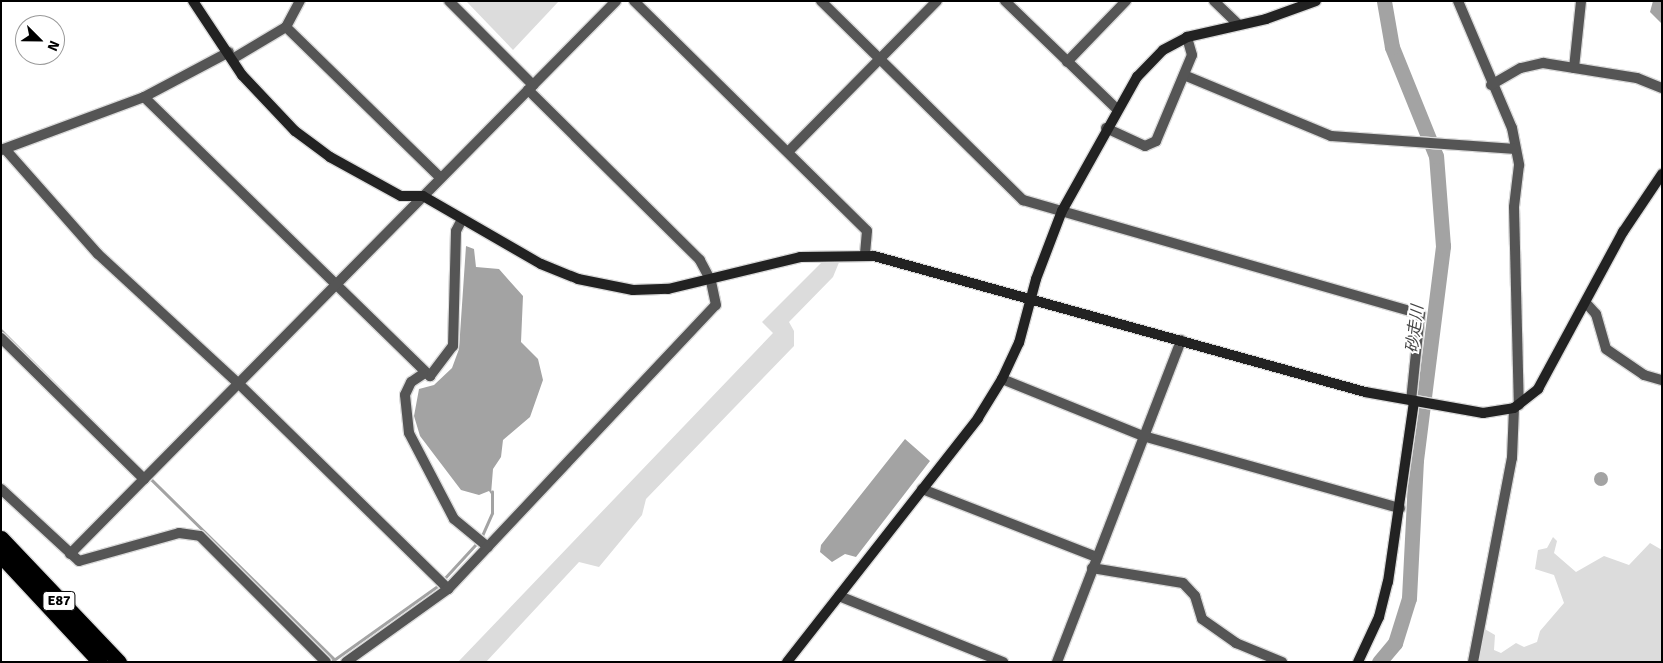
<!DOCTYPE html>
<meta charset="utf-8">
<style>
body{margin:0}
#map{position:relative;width:1663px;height:663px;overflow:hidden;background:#fff;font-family:Signika,"Noto Sans JP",sans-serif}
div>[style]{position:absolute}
.green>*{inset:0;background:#dcdcdc}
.water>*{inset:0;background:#a3a3a3}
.round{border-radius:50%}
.stream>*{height:2.5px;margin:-1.25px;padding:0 1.25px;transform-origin:1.25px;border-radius:1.25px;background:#a3a3a3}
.river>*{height:15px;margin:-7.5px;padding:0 7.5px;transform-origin:7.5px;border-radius:7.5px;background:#a3a3a3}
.roads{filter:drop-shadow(1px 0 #dbdbdb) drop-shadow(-1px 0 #dbdbdb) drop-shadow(0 1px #dbdbdb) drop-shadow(0 -1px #dbdbdb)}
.street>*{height:10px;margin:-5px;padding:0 5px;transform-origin:5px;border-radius:5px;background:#555}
.secondary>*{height:10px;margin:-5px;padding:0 5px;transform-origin:5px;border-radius:5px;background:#222}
.highway>*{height:15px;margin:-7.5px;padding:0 7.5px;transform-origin:7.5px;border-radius:7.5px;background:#000}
span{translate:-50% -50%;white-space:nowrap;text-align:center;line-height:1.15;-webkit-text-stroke:4px #fff;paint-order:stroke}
.shield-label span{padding:1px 4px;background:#fff;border:1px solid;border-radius:4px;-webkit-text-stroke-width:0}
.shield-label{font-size:14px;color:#000;font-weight:700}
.water-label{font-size:16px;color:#444;font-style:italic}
.frame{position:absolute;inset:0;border:2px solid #000;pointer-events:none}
.north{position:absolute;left:15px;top:15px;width:50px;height:50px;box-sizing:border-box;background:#fff;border:1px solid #999;border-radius:50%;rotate:113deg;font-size:14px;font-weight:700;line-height:20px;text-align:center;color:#000}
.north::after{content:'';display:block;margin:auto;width:18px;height:22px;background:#000;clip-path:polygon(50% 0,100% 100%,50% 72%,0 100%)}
</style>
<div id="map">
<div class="green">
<i style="clip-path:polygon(466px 1px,559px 1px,513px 50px)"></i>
<i style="clip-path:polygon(840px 260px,833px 277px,789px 322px,794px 331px,794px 346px,646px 499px,642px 515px,599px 567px,579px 562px,486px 662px,458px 662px,773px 333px,762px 322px,821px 263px)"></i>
<i style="clip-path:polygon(1553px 537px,1557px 541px,1554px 553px,1576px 572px,1604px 556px,1629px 565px,1650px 543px,1662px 550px,1662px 662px,1478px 662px,1483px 628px,1495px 635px,1494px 650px,1501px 653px,1516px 643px,1524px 647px,1537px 642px,1540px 631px,1564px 603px,1554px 575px,1535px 569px,1538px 550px,1547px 548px)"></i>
</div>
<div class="water">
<i style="clip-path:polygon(1653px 1px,1662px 1px,1662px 24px,1650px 12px)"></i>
<i style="clip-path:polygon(466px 246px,474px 249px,476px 267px,499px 269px,523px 296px,521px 342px,538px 359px,543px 380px,530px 417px,503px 440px,501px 457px,493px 469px,491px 494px,489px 491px,479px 495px,461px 490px,420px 436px,414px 416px,419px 389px,434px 385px,452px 368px,459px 349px)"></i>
<i style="clip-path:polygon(905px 439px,930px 461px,856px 557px,845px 554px,832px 562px,820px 552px,821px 545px)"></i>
<i class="round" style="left:1594px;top:472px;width:14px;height:14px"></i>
</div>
<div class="stream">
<i style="left:1px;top:330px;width:177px;rotate:45deg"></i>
<i style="left:150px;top:478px;width:258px;rotate:44.5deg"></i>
<i style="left:481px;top:538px;width:27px;rotate:-66deg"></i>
<i style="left:492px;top:513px;width:21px;rotate:-90deg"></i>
<i style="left:443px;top:580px;width:52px;rotate:-47.4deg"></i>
<i style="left:331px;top:662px;width:133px;rotate:-35.5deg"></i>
</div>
<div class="river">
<i style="left:1379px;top:662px;width:25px;rotate:-50deg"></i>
<i style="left:1395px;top:643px;width:47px;rotate:-72.7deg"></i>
<i style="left:1409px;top:598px;width:138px;rotate:-87.1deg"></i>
<i style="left:1416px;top:460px;width:216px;rotate:-82.8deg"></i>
<i style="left:1443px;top:246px;width:90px;rotate:-94.4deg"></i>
<i style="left:1436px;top:156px;width:118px;rotate:-112deg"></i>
<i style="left:1392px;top:47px;width:47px;rotate:-99.9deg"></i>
</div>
<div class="roads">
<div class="street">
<i style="left:449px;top:1px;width:119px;rotate:45deg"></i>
<i style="left:634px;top:1px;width:327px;rotate:44.6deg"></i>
<i style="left:867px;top:231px;width:24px;rotate:95deg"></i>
<i style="left:821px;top:1px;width:284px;rotate:44.6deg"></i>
<i style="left:1023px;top:200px;width:413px;rotate:16deg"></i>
<i style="left:1420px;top:314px;width:87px;rotate:95.9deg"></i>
<i style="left:1005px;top:1px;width:156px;rotate:44deg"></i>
<i style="left:1214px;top:1px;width:33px;rotate:44deg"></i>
<i style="left:1458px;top:1px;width:138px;rotate:67deg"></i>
<i style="left:1512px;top:128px;width:38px;rotate:79deg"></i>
<i style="left:1519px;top:165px;width:42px;rotate:96.8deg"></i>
<i style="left:1514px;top:207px;width:198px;rotate:88.6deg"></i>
<i style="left:286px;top:27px;width:216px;rotate:44.3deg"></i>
<i style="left:234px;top:58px;width:61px;rotate:-30.8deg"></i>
<i style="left:286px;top:27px;width:30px;rotate:-62deg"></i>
<i style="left:1067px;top:62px;width:85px;rotate:-46deg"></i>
<i style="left:1574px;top:68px;width:67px;rotate:-84deg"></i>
<i style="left:1184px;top:75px;width:159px;rotate:22.5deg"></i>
<i style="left:1331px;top:136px;width:185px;rotate:4deg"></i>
<i style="left:1491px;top:85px;width:34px;rotate:-30deg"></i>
<i style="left:1521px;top:68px;width:23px;rotate:-13deg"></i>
<i style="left:1543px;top:63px;width:95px;rotate:9.1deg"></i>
<i style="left:1637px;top:78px;width:27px;rotate:22deg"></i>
<i style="left:144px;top:97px;width:400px;rotate:44.3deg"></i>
<i style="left:430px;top:376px;width:38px;rotate:-53deg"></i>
<i style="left:453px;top:346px;width:115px;rotate:-88.5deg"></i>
<i style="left:456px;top:231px;width:13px;rotate:-63deg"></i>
<i style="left:1106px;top:128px;width:43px;rotate:24.8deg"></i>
<i style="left:1145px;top:146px;width:12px;rotate:-24deg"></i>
<i style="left:1156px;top:141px;width:93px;rotate:-67.3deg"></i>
<i style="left:1192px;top:55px;width:19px;rotate:-106deg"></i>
<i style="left:5px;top:149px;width:140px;rotate:48.5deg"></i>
<i style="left:98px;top:254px;width:192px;rotate:42.7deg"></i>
<i style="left:239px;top:384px;width:293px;rotate:44.4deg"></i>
<i style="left:1px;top:150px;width:153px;rotate:-20.3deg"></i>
<i style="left:144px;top:97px;width:96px;rotate:-27.9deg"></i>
<i style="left:788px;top:152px;width:212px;rotate:-45.4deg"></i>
<i style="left:1586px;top:303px;width:15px;rotate:48deg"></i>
<i style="left:1596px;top:314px;width:36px;rotate:74deg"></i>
<i style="left:1606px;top:349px;width:46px;rotate:34.4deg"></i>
<i style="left:1644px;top:375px;width:19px;rotate:16deg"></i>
<i style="left:1px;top:338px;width:201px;rotate:44.6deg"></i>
<i style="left:423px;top:374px;width:14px;rotate:146deg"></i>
<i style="left:411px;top:382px;width:14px;rotate:115deg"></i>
<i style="left:405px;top:395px;width:38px;rotate:84deg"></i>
<i style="left:409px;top:433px;width:97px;rotate:62.4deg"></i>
<i style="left:454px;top:519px;width:44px;rotate:39.5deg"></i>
<i style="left:1002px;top:379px;width:152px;rotate:22deg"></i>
<i style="left:1143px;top:436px;width:267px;rotate:15.7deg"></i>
<i style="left:1px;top:489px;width:106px;rotate:42.7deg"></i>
<i style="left:79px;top:561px;width:104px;rotate:-15.6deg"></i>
<i style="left:179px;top:533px;width:21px;rotate:8deg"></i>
<i style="left:200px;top:536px;width:178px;rotate:45deg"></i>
<i style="left:922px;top:489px;width:187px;rotate:21.3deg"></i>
<i style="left:70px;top:554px;width:777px;rotate:-45.36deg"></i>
<i style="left:1092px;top:568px;width:92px;rotate:9.4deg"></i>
<i style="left:1183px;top:583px;width:18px;rotate:47deg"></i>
<i style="left:1195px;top:596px;width:24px;rotate:73deg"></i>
<i style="left:1202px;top:619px;width:42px;rotate:35.2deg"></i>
<i style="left:1236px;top:643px;width:50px;rotate:22.4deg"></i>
<i style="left:839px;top:596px;width:177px;rotate:21.9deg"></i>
<i style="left:346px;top:662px;width:125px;rotate:-35.6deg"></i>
<i style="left:448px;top:589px;width:390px;rotate:-46.7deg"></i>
<i style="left:716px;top:305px;width:25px;rotate:-102deg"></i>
<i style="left:711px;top:281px;width:24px;rotate:-118deg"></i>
<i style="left:700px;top:260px;width:242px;rotate:-135.3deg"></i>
<i style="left:1057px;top:662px;width:345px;rotate:-68.9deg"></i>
<i style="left:1473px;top:662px;width:208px;rotate:-79.2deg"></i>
<i style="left:1512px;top:458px;width:50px;rotate:-87.7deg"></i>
</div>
<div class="secondary">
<i style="left:193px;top:1px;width:89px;rotate:56.5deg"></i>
<i style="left:242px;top:75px;width:77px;rotate:46.6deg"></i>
<i style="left:295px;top:131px;width:44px;rotate:36.6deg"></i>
<i style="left:330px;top:157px;width:81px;rotate:28.8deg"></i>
<i style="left:401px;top:196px;width:22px"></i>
<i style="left:423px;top:196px;width:136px;rotate:30deg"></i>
<i style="left:541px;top:264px;width:40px;rotate:22deg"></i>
<i style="left:578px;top:279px;width:56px;rotate:11.3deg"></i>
<i style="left:633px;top:290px;width:35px;rotate:-2deg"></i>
<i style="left:668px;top:289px;width:136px;rotate:-13.6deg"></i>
<i style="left:800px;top:257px;width:74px;rotate:-0.8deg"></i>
<i style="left:874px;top:256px;width:509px;rotate:15.48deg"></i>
<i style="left:1365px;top:392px;width:120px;rotate:10.1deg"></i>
<i style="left:1483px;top:413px;width:31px;rotate:-9deg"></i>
<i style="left:1514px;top:408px;width:31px;rotate:-38deg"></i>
<i style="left:1538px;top:389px;width:179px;rotate:-61.6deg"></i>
<i style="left:1623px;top:232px;width:70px;rotate:-56.1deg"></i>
<i style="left:787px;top:662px;width:310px;rotate:-51.9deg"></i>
<i style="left:978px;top:418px;width:46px;rotate:-58.4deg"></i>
<i style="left:1002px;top:379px;width:40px;rotate:-65deg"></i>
<i style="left:1019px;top:343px;width:66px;rotate:-75.1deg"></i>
<i style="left:1036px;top:279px;width:73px;rotate:-69.1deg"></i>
<i style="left:1062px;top:211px;width:154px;rotate:-60.8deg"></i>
<i style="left:1137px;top:77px;width:37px;rotate:-46deg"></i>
<i style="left:1163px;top:50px;width:27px;rotate:-28deg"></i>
<i style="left:1187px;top:37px;width:81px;rotate:-12.8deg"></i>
<i style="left:1266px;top:19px;width:53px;rotate:-19.8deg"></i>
<i style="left:1358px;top:662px;width:50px;rotate:-65deg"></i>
<i style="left:1379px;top:617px;width:36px;rotate:-76deg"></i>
<i style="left:1388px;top:582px;width:182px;rotate:-81.8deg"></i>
</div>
<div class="highway">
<i style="left:1px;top:538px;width:171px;rotate:46.4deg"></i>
<i style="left:1px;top:556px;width:145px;rotate:47deg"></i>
</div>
</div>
<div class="shield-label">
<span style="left:59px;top:601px">E87</span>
</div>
<div class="water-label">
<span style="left:1415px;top:329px;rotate:-83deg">砂走川</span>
</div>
<div class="frame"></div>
<div class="north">N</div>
</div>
